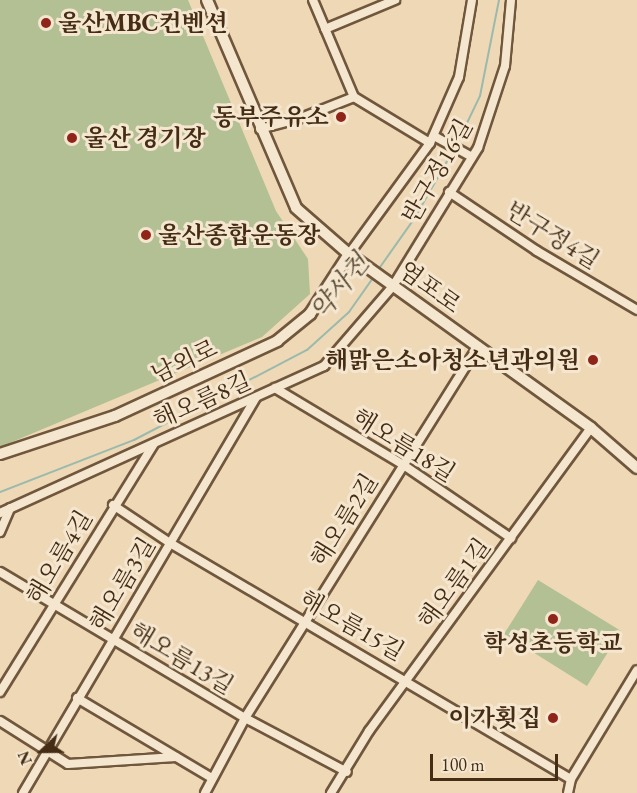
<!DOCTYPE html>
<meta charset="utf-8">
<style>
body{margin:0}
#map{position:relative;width:637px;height:793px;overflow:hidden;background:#efd8b6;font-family:"EB Garamond","Noto Serif KR",serif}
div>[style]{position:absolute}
.green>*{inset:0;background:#b2c093}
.stream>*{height:2px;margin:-1px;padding:0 1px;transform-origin:1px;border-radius:1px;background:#9abaac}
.roads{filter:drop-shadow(2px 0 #70573c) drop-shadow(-2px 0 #70573c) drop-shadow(0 2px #70573c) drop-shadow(0 -2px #70573c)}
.street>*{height:8px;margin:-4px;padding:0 4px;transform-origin:4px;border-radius:4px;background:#f5e6d0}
.secondary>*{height:10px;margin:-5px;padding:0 5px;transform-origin:5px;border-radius:5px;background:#f5e6d0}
.dots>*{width:16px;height:16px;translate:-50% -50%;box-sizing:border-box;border:3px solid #f5e6d0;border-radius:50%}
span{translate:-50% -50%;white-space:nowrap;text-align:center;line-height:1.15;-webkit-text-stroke:6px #f5e6d0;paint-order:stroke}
.poi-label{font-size:24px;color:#452c14;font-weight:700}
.left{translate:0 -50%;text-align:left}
.right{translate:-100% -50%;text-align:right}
.street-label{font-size:24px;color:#452c14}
.water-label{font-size:26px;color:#564832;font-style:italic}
.north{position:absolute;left:12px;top:721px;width:60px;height:60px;-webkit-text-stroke:4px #f5e6d0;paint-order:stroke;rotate:248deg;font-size:16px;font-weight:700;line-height:24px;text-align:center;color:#452c14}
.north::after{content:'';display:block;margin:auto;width:21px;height:27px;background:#452c14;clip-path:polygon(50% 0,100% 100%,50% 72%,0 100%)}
.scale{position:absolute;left:430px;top:754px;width:128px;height:27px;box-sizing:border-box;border:3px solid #452c14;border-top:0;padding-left:8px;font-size:18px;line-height:21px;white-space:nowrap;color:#452c14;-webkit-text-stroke:4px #f5e6d0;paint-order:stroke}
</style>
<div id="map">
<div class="green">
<i style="clip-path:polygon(0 0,188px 0,276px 211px,308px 259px,310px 294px,262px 337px,0 447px)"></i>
<i style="clip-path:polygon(538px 580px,621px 631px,587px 686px,504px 634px)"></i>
</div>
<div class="stream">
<i style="left:456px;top:146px;width:55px;rotate:-64.4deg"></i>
<i style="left:480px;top:96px;width:98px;rotate:-78.8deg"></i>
<i style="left:378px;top:270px;width:62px;rotate:-54.8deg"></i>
<i style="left:414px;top:219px;width:78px;rotate:-60.2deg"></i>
<i style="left:0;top:492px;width:144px;rotate:-21.2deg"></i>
<i style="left:134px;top:440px;width:195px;rotate:-27.5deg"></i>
<i style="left:307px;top:350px;width:57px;rotate:-42.1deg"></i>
<i style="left:349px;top:312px;width:42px;rotate:-54.8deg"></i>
</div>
<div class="roads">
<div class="street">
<i style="left:313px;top:0;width:105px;rotate:67.1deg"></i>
<i style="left:325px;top:29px;width:76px;rotate:-22.5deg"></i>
<i style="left:260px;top:129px;width:42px;rotate:-15deg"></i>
<i style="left:301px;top:118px;width:57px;rotate:-21.6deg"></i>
<i style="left:354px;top:97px;width:89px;rotate:31.2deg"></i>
<i style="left:434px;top:136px;width:43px;rotate:28.9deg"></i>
<i style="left:449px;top:192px;width:106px;rotate:33.8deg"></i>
<i style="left:537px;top:251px;width:116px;rotate:30.5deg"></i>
<i style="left:349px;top:254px;width:137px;rotate:-53.9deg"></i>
<i style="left:430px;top:143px;width:72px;rotate:-66.3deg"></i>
<i style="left:459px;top:77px;width:78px;rotate:-80.4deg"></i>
<i style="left:275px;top:388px;width:148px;rotate:30.9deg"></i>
<i style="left:402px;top:464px;width:132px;rotate:34.2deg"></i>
<i style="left:113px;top:505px;width:69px;rotate:33.7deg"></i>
<i style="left:170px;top:543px;width:465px;rotate:30.5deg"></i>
<i style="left:0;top:513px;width:356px;rotate:-24.4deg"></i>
<i style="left:324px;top:366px;width:106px;rotate:-49.2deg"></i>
<i style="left:393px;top:286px;width:162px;rotate:-58.4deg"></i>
<i style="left:478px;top:148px;width:86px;rotate:-71.8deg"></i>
<i style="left:505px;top:66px;width:66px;rotate:-84.8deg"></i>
<i style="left:0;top:532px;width:26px;rotate:-67deg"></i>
<i style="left:0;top:572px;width:285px;rotate:30.8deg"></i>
<i style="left:245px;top:718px;width:115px;rotate:27.9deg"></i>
<i style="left:0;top:692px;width:291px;rotate:-58.2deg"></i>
<i style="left:77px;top:698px;width:157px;rotate:30.7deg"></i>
<i style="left:0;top:721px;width:80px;rotate:32.3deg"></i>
<i style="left:68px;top:764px;width:108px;rotate:-3.7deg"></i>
<i style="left:23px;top:793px;width:459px;rotate:-59.5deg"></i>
<i style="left:205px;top:793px;width:85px;rotate:-61.9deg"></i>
<i style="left:245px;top:718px;width:439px;rotate:-57.9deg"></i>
<i style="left:331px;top:793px;width:73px;rotate:-58.5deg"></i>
<i style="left:369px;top:731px;width:376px;rotate:-53.8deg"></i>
<i style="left:568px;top:793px;width:14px;rotate:-78deg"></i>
<i style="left:571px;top:779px;width:127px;rotate:-58.8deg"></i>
</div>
<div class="secondary">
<i style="left:207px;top:0;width:226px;rotate:66.8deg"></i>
<i style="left:296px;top:208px;width:70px;rotate:41deg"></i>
<i style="left:349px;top:254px;width:298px;rotate:35.7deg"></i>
<i style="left:591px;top:428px;width:61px;rotate:41deg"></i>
<i style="left:0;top:454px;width:121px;rotate:-18.3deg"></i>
<i style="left:115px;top:416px;width:179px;rotate:-24.8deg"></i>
<i style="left:277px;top:341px;width:43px;rotate:-39.3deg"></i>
<i style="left:310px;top:314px;width:72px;rotate:-57deg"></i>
</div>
</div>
<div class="dots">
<i style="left:46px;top:23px;background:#8f2418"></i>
<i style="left:341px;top:117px;background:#8f2418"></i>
<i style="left:72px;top:138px;background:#8f2418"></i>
<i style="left:146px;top:235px;background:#8f2418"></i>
<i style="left:593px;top:360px;background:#8f2418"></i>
<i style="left:553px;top:619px;background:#8f2418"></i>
<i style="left:553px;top:718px;background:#8f2418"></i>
</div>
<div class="poi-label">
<span class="left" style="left:58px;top:23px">울산MBC컨벤션</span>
<span class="right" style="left:329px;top:117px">동부주유소</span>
<span class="left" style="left:84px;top:138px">울산 경기장</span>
<span class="left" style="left:158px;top:235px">울산종합운동장</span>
<span class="right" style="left:580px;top:360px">해맑은소아청소년과의원</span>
<span style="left:553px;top:643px">학성초등학교</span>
<span class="right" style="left:541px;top:718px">이가횟집</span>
</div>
<div class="street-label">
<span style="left:437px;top:171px;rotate:-60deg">반구정16길</span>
<span style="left:553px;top:235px;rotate:32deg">반구정4길</span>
<span style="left:430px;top:287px;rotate:36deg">염포로</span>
<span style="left:184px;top:361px;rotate:-25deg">남외로</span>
<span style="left:202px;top:400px;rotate:-24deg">해오름8길</span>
<span style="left:404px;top:445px;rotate:32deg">해오름18길</span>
<span style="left:344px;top:520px;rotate:-58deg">해오름2길</span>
<span style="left:59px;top:557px;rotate:-59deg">해오름4길</span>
<span style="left:454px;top:583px;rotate:-54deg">해오름1길</span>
<span style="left:122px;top:584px;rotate:-59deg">해오름3길</span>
<span style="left:352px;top:625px;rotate:30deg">해오름15길</span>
<span style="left:182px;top:658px;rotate:31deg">해오름13길</span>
</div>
<div class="water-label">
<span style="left:340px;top:287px;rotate:-51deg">약사천</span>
</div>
<div class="north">N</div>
<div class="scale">100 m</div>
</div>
